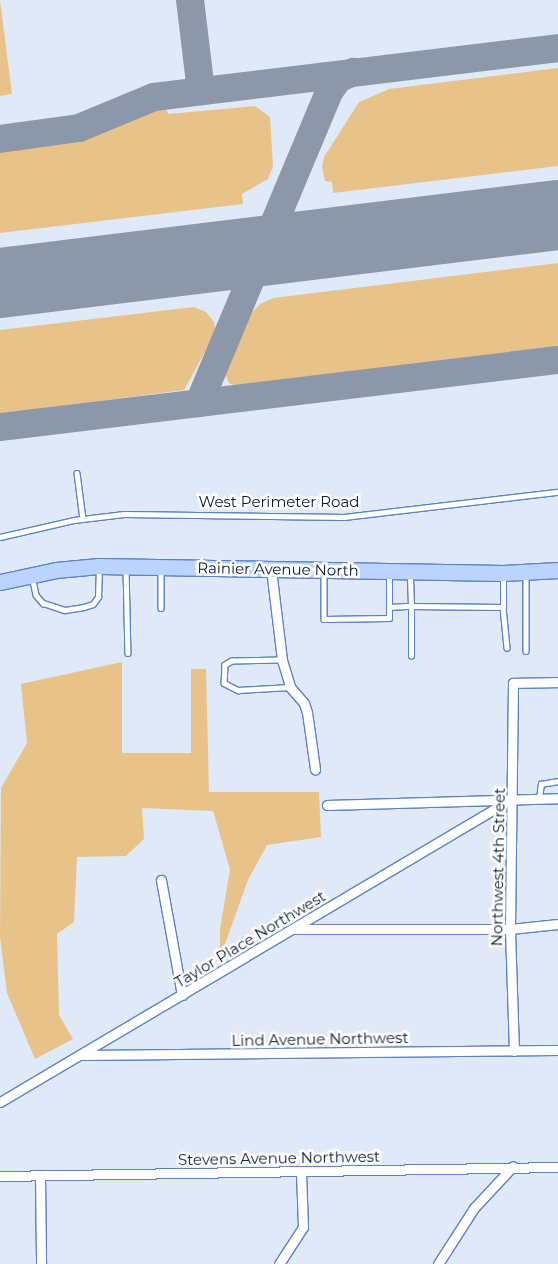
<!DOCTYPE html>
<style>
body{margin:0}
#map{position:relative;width:558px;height:1264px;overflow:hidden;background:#e0e9f7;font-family:Montserrat,sans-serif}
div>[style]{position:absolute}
.green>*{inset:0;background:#e7c389}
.taxiway>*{height:28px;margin:-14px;padding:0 14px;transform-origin:14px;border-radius:14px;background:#8c98aa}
.runway>*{height:70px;margin:-35px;padding:0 35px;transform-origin:35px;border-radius:35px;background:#8c98aa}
.roads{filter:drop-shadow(1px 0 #5c84c4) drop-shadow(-1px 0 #5c84c4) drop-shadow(0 1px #5c84c4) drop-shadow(0 -1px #5c84c4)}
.service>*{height:4.5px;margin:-2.25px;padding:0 2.25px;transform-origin:2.25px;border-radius:2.25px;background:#fff}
.minor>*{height:9px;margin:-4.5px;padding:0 4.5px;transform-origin:4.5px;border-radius:4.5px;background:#fff}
.primary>*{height:15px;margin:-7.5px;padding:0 7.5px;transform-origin:7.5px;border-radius:7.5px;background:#bbd4fd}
span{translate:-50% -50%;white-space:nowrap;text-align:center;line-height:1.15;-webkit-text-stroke:5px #fff;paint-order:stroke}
.street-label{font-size:15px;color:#0b1b34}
</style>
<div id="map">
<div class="green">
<i style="clip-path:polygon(0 0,12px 94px,0 96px)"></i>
<i style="clip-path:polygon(558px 68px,558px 166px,333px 193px,332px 182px,325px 181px,322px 166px,324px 157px,359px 102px,389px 89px)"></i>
<i style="clip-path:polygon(165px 105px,168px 114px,255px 106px,270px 117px,273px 166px,268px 179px,242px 194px,243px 204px,0 233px,0 147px,53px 141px,86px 133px)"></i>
<i style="clip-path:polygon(558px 263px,558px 348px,237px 386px,229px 383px,225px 374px,247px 318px,260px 304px,273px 298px)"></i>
<i style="clip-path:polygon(194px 307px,206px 312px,214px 322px,216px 332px,184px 390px,0 414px,0 330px)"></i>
<i style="clip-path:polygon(122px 662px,122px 753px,191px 753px,191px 669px,206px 669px,209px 792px,319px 792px,321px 837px,267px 845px,248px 880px,220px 958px,220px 929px,230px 869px,213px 811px,142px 808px,144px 839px,126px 856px,77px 857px,74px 922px,57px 934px,59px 1015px,73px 1039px,35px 1059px,7px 993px,0 937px,1px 788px,27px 743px,21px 684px)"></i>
</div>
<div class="taxiway">
<i style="left:190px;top:0;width:92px;rotate:83.1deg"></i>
<i style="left:0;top:139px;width:80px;rotate:-7.9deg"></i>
<i style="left:79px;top:128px;width:81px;rotate:-22.5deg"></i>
<i style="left:154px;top:97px;width:407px;rotate:-6.9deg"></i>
<i style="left:0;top:271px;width:47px;rotate:3.7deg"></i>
<i style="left:0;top:296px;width:77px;rotate:-16.6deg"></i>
<i style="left:199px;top:403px;width:337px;rotate:-67.3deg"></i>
<i style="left:329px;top:92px;width:16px;rotate:-55deg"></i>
<i style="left:338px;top:79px;width:17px;rotate:-25deg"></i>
<i style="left:0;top:427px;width:562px;rotate:-6.85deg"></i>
</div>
<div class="runway">
<i style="left:0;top:283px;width:562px;rotate:-6.95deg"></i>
</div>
<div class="roads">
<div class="service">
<i style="left:77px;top:473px;width:46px;rotate:82.6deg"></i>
<i style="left:0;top:537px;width:76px;rotate:-12.9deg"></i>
<i style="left:74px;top:520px;width:50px;rotate:-6.8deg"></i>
<i style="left:124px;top:514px;width:220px;rotate:0.8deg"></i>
<i style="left:344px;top:517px;width:215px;rotate:-6.7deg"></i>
<i style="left:126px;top:568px;width:85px;rotate:88.7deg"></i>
<i style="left:161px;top:569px;width:39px;rotate:90deg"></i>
<i style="left:324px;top:571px;width:48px;rotate:90deg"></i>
<i style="left:324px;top:619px;width:65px;rotate:-0.9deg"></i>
<i style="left:389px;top:618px;width:45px;rotate:-90deg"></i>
<i style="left:526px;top:573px;width:78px;rotate:90deg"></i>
<i style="left:32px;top:577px;width:18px;rotate:77deg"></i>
<i style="left:36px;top:595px;width:11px;rotate:49deg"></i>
<i style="left:43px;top:603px;width:23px;rotate:18deg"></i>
<i style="left:65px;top:610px;width:19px;rotate:-9deg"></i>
<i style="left:84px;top:607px;width:9px;rotate:-18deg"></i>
<i style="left:93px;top:604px;width:9px;rotate:-54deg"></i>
<i style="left:98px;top:597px;width:30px;rotate:-88deg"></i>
<i style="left:389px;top:607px;width:22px;rotate:-3deg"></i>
<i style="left:411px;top:606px;width:31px;rotate:-92deg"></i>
<i style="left:503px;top:607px;width:41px;rotate:84.4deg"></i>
<i style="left:411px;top:656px;width:50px;rotate:-90deg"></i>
<i style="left:411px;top:606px;width:92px;rotate:0.6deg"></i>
<i style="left:503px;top:607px;width:32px;rotate:-90deg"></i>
<i style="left:282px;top:660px;width:50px;rotate:178.9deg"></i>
<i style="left:232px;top:661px;width:8px;rotate:150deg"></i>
<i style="left:225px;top:665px;width:18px;rotate:93deg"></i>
<i style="left:224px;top:683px;width:16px;rotate:27deg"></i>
<i style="left:238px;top:690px;width:52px;rotate:-3.3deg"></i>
<i style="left:539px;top:798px;width:14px;rotate:-82deg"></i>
<i style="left:541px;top:784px;width:17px;rotate:-10deg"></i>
</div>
<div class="minor">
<i style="left:271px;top:569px;width:92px;rotate:83.1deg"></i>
<i style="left:282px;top:660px;width:28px;rotate:73deg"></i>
<i style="left:290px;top:687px;width:21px;rotate:49deg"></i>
<i style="left:304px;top:703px;width:9px;rotate:72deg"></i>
<i style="left:307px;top:712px;width:58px;rotate:82deg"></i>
<i style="left:327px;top:805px;width:231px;rotate:-1.7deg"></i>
<i style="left:161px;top:880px;width:117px;rotate:79.7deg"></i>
<i style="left:294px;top:929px;width:216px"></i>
<i style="left:510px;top:929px;width:48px;rotate:-5.9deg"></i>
<i style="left:514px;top:1051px;width:122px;rotate:-91.9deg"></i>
<i style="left:510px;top:929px;width:246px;rotate:-89.3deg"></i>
<i style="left:513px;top:683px;width:45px;rotate:-1.3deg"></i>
<i style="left:83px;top:1055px;width:475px;rotate:-0.6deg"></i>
<i style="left:0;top:1102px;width:596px;rotate:-30.65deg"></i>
<i style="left:0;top:1176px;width:558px;rotate:-0.92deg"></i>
<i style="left:40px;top:1176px;width:88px;rotate:89.3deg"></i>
<i style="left:279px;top:1264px;width:44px;rotate:-57deg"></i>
<i style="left:303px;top:1227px;width:55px;rotate:-92.1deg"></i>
<i style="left:438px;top:1264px;width:67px;rotate:-57.3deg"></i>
<i style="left:474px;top:1208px;width:57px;rotate:-47.1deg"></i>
</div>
<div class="primary">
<i style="left:0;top:582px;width:57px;rotate:-12.1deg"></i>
<i style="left:56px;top:570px;width:43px;rotate:-5.3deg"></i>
<i style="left:99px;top:566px;width:404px;rotate:1deg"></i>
<i style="left:503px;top:573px;width:55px;rotate:-3.1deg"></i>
</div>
</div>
<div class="street-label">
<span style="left:279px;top:502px">West Perimeter Road</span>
<span style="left:278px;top:569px;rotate:1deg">Rainier Avenue North</span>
<span style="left:498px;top:867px;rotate:-89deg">Northwest 4th Street</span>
<span style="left:250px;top:939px;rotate:-31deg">Taylor Place Northwest</span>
<span style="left:320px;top:1039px;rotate:-1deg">Lind Avenue Northwest</span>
<span style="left:279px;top:1158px;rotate:-1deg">Stevens Avenue Northwest</span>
</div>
</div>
